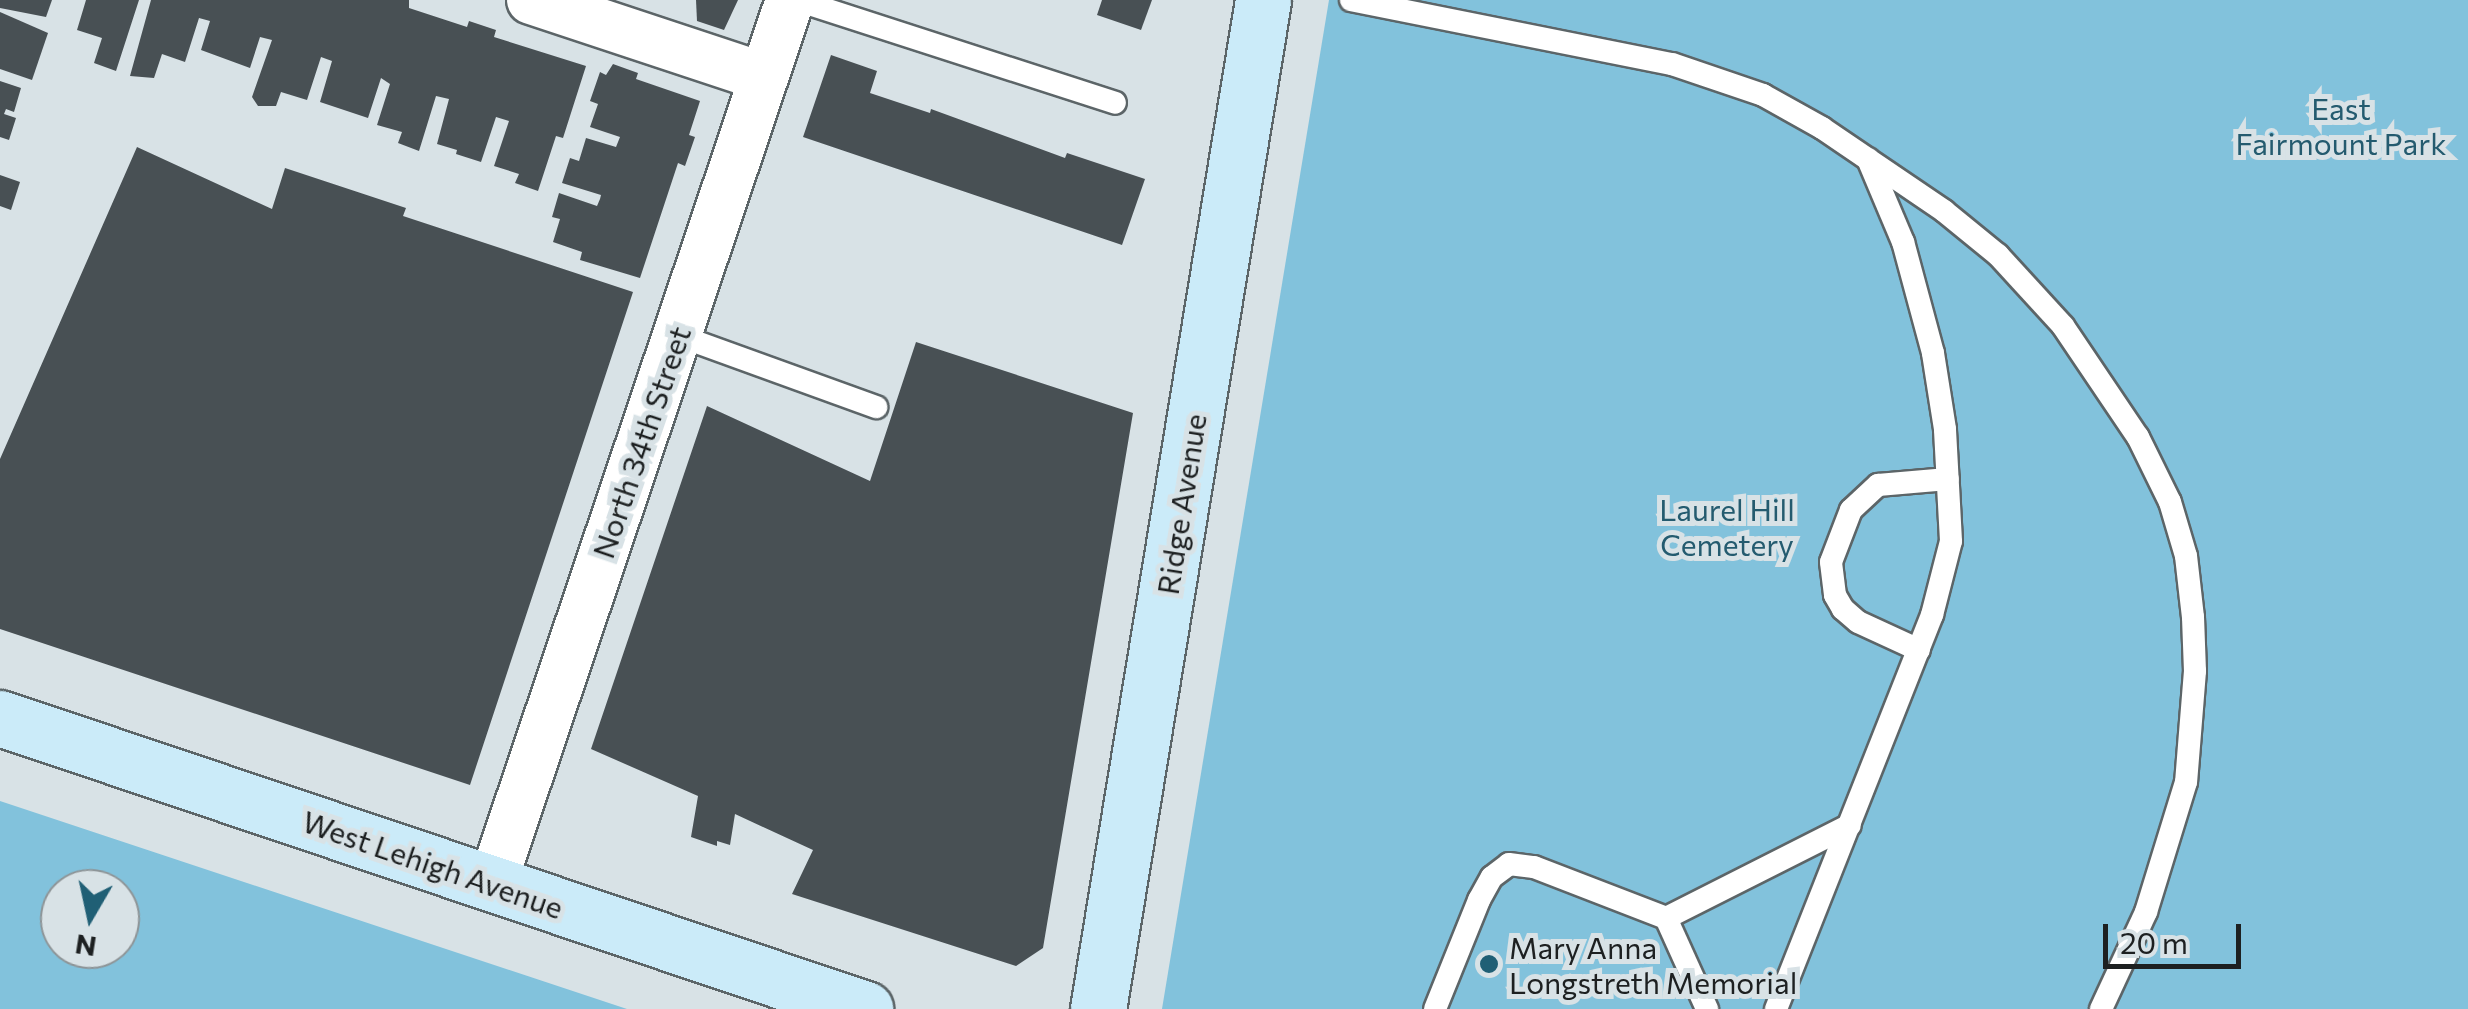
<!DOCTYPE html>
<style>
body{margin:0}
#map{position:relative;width:2468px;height:1009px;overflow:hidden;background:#d8e2e6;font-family:Commissioner,sans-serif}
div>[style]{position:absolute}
.green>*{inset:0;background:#82c2dc}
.building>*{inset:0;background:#485054}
.roads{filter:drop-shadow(2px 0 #5c6568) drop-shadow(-2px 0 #5c6568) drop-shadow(0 2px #5c6568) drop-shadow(0 -2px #5c6568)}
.lane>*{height:22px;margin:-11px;padding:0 11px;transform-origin:11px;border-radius:11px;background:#fff}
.street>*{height:48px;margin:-24px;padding:0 24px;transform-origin:24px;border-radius:24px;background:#fff}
.primary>*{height:55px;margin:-27.5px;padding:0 27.5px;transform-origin:27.5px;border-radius:27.5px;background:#cbebf9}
.dots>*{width:28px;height:28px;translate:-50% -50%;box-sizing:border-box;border:5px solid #d8e2e6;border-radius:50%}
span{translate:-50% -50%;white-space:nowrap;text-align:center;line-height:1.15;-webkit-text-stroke:10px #d8e2e6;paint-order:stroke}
.park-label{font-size:30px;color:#245b6f}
.street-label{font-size:30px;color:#1d2021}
.poi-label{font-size:30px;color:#1d2021}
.left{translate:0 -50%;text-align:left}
.north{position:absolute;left:40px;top:869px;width:100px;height:100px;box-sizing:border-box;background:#d8e2e6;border:2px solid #8d9497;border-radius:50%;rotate:189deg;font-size:28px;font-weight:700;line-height:40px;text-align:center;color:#1d2021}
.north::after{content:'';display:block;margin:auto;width:35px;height:45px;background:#205f75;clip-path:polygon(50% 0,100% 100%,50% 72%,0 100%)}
.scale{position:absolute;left:2103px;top:924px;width:138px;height:45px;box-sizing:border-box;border:5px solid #1d2021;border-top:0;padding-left:12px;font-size:30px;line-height:35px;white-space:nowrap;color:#1d2021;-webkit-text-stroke:8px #d8e2e6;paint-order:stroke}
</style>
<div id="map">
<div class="green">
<i style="clip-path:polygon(1329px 0,2468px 0,2468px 1009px,1162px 1009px)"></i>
<i style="clip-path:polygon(evenodd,0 801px,627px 1009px,0 1009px,0 801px,60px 889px,120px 889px,120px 949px,60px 949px,60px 889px)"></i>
</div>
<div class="building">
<i style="clip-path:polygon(0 0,52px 0,46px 17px,0 8px)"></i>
<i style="clip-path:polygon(86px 0,139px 0,116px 71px,94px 63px,102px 38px,77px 30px)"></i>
<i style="clip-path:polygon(151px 0,409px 0,409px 8px,467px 27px,469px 21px,496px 30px,494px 37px,586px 66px,563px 138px,556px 136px,538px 191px,515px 183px,519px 174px,494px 166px,509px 121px,496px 117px,481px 162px,456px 154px,457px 150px,437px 144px,449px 99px,436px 96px,419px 151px,398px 143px,402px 132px,377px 125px,390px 84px,381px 78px,368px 118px,320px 102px,332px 61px,321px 57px,307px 100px,281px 92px,276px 106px,258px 106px,252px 97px,272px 40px,260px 37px,250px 68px,201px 50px,210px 21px,199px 18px,185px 62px,162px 54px,154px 78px,130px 76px)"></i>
<i style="clip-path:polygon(696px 0,738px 0,724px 30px,697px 21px)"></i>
<i style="clip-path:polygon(1102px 0,1152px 0,1141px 30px,1097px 15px)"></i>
<i style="clip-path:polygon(0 12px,48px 33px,32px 80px,0 69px)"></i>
<i style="clip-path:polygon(831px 55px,877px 71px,870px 93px,930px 113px,931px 109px,1065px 158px,1067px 153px,1145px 179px,1122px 245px,803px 137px)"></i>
<i style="clip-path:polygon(613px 64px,638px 73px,636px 79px,700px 101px,689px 135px,695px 137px,685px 166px,678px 163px,640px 278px,580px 260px,582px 252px,553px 242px,560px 219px,552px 217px,559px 193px,597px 206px,600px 199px,601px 195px,562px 183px,570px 158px,579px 161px,586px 138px,616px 147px,620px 137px,590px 127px,598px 104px,590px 101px,600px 72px,606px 75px)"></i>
<i style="clip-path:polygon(0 81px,21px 88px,14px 112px,6px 109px,4px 114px,16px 118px,9px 140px,0 137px)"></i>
<i style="clip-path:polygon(137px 147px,272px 209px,285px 168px,406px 208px,403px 216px,633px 292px,470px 785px,0 629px,0 459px)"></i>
<i style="clip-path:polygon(0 175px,20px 182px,11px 210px,0 206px)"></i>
<i style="clip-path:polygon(916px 342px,1133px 413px,1043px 948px,1016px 966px,792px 894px,813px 850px,735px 814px,730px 845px,717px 841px,717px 846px,691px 837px,698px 796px,591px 749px,707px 406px,870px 481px)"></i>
</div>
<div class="roads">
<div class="lane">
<i style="left:797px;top:0;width:334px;rotate:17.9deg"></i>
<i style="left:1351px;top:0;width:327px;rotate:11.3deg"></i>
<i style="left:1672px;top:64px;width:96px;rotate:18.8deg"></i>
<i style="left:1763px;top:95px;width:68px;rotate:29.2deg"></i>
<i style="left:1822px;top:128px;width:148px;rotate:34.2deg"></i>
<i style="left:1944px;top:211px;width:70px;rotate:39.2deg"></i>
<i style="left:1998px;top:255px;width:96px;rotate:47.5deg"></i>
<i style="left:2063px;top:326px;width:134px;rotate:56deg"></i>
<i style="left:2138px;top:437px;width:72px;rotate:63.8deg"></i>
<i style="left:2170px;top:502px;width:56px;rotate:73.5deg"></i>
<i style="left:2186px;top:556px;width:61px;rotate:83.5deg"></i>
<i style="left:2193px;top:617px;width:54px;rotate:87.9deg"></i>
<i style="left:2195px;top:671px;width:111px;rotate:94.6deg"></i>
<i style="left:2186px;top:782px;width:136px;rotate:107.1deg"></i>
<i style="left:2146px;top:912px;width:107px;rotate:114.9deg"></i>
<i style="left:677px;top:335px;width:212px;rotate:19.9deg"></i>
<i style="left:1919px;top:650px;width:67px;rotate:-155.3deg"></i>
<i style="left:1858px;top:622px;width:20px;rotate:-139deg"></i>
<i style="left:1843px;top:609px;width:16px;rotate:-120deg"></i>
<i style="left:1835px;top:595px;width:33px;rotate:-97deg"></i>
<i style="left:1831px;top:562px;width:56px;rotate:-69deg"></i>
<i style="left:1851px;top:510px;width:37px;rotate:-43deg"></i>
<i style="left:1878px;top:485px;width:70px;rotate:-4.9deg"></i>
<i style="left:1666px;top:918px;width:100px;rotate:65.7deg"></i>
<i style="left:1435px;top:1009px;width:118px;rotate:-68deg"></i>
<i style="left:1479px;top:900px;width:26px;rotate:-61deg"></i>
<i style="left:1492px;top:877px;width:21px;rotate:-37deg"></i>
<i style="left:1509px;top:864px;width:25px;rotate:7deg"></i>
<i style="left:1534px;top:867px;width:142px;rotate:21.1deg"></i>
<i style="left:1666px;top:918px;width:206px;rotate:-26.8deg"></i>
<i style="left:1776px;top:1009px;width:424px;rotate:-68.4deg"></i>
<i style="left:1932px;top:615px;width:76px;rotate:-75.6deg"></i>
<i style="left:1951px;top:541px;width:112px;rotate:-93.1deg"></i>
<i style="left:1945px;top:429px;width:77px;rotate:-99deg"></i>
<i style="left:1933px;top:353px;width:115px;rotate:-105.1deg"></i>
<i style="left:1903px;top:242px;width:90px;rotate:-112.9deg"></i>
</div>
<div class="street">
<i style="left:531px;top:0;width:245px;rotate:18.3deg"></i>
<i style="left:492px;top:884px;width:933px;rotate:-71.37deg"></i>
</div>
<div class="primary">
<i style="left:0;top:718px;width:913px;rotate:18.59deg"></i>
<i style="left:1098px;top:1009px;width:1022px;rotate:-80.71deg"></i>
</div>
</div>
<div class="dots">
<i style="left:1489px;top:964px;background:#205f75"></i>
</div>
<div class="park-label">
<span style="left:2341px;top:125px">East<br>Fairmount Park</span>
<span style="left:1727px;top:526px">Laurel Hill<br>Cemetery</span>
</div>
<div class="street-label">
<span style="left:641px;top:442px;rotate:-71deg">North 34th Street</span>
<span style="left:1181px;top:504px;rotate:-81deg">Ridge Avenue</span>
<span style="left:433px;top:864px;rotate:19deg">West Lehigh Avenue</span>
</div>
<div class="poi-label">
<span class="left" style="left:1509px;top:964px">Mary Anna<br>Longstreth Memorial</span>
</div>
<div class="north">N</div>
<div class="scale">20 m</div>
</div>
